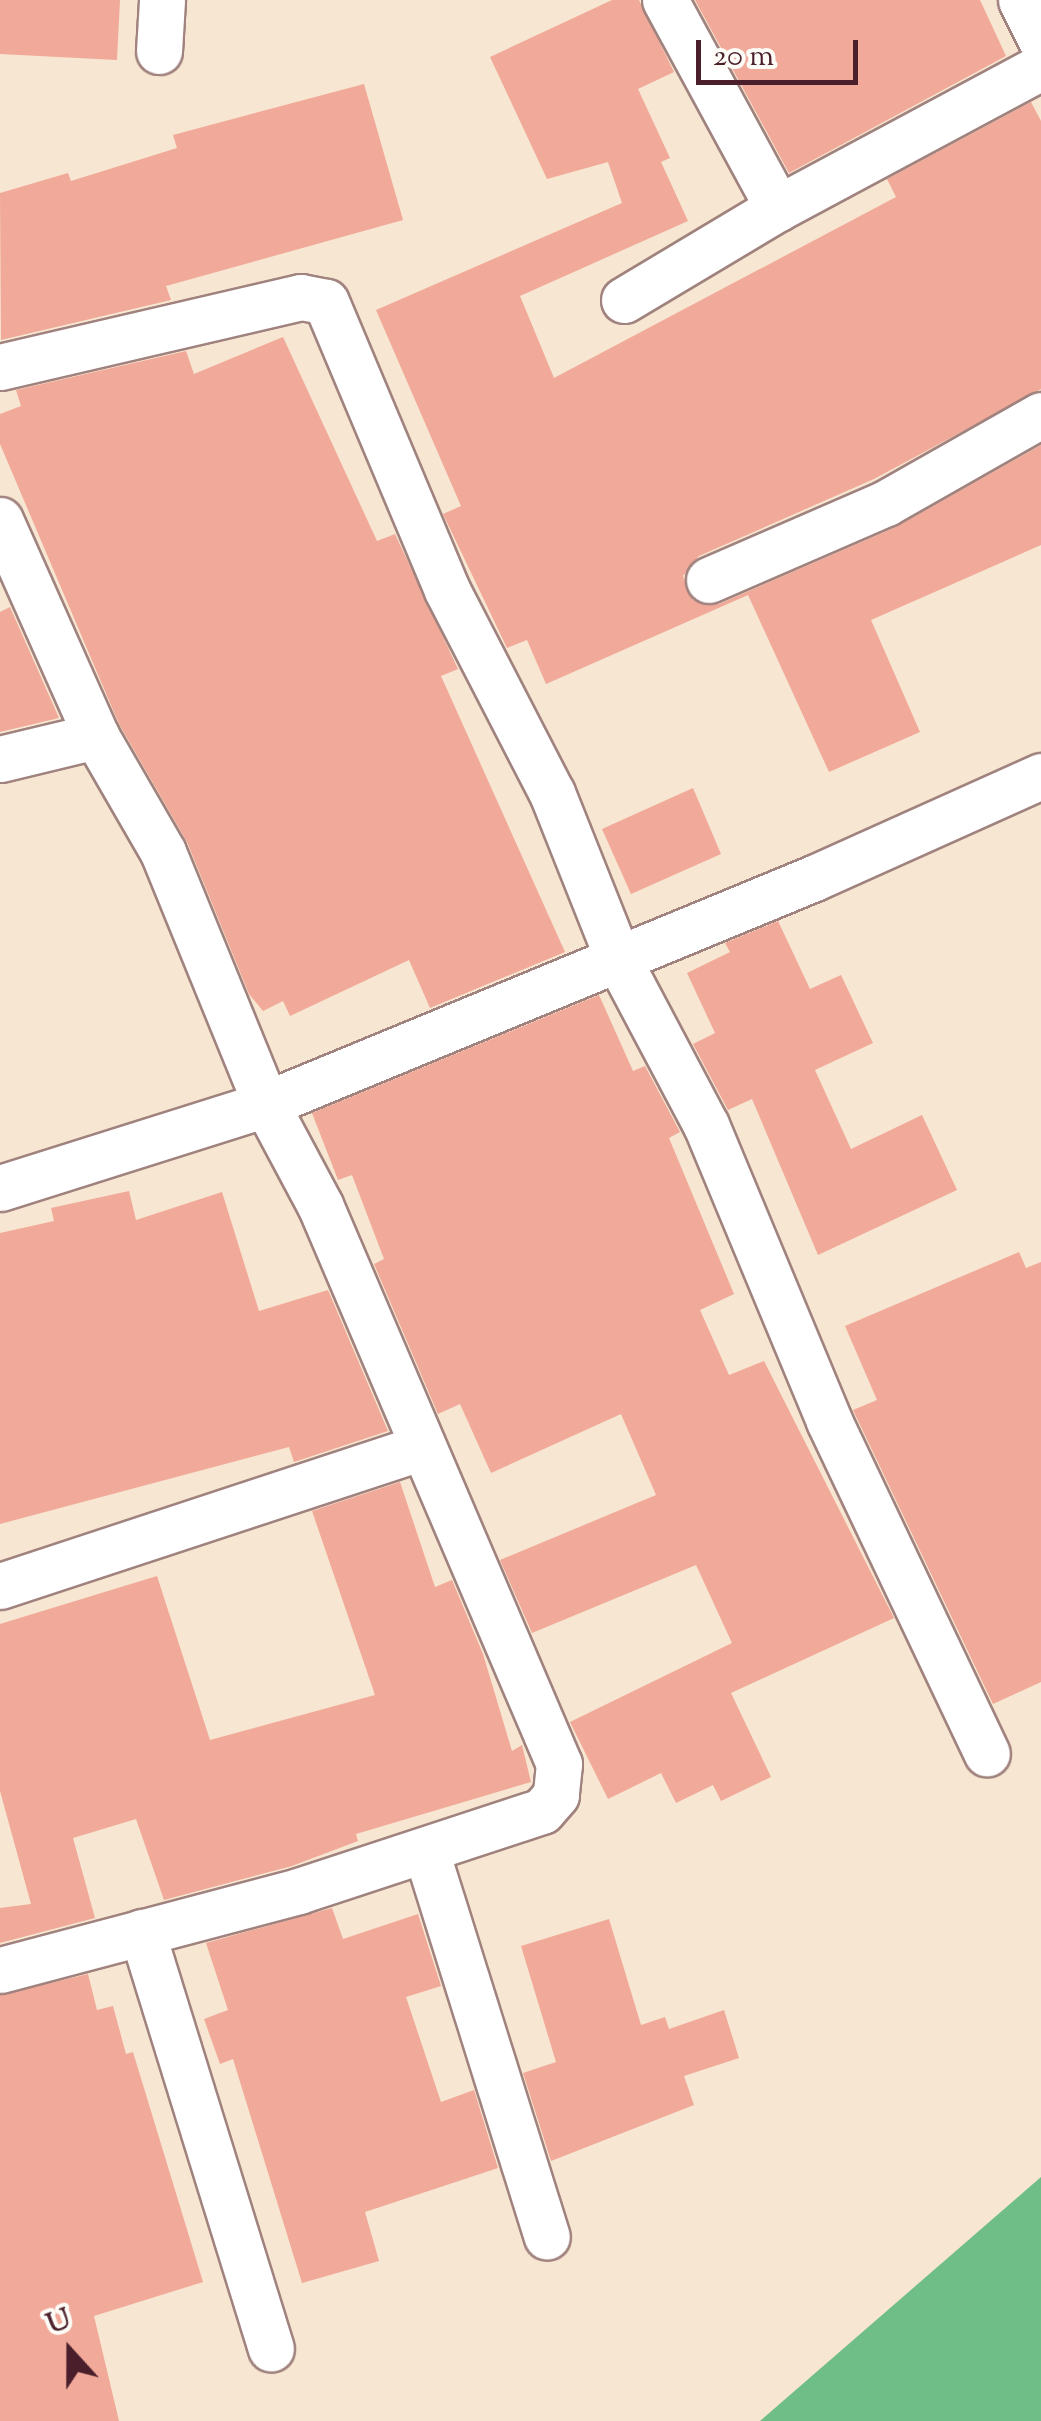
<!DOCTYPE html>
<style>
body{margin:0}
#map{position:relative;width:1041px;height:2421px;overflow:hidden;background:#f7e6d1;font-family:"Sorts Mill Goudy",serif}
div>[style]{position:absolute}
.forest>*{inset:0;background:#6fbe88}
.building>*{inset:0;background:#f1a999}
.roads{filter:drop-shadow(2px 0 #a0827e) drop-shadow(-2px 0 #a0827e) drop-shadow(0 2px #a0827e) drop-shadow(0 -2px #a0827e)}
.minor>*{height:45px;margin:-22.5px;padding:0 22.5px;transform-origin:22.5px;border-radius:22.5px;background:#fff}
span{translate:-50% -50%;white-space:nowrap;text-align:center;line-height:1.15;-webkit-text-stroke:9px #fdfcf7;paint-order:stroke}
.north{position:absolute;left:20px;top:2301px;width:100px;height:100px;-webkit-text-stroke:8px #fdfcf7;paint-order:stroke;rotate:339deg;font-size:28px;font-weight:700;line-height:40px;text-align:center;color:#4a1f2b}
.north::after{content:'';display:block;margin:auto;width:35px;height:45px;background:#4a1f2b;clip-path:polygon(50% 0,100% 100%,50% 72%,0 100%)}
.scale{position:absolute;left:696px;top:40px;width:162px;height:45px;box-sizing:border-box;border:5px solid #4a1f2b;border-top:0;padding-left:12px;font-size:30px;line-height:35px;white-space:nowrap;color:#4a1f2b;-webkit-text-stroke:8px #fdfcf7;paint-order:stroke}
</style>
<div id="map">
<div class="forest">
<i style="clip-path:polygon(1041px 2177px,1041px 2421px,760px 2421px)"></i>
</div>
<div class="building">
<i style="clip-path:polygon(0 0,120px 0,117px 60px,0 54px)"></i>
<i style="clip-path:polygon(612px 0,639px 0,674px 72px,638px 89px,670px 158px,661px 162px,688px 221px,520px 296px,554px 378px,896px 197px,887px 179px,1031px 102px,1041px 121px,1041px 389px,874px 479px,699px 556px,683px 576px,693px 600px,719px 604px,896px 527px,1041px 445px,1041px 545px,871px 620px,920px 732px,829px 772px,748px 595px,546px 684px,527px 640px,507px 648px,443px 514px,461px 506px,376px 310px,622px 203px,608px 162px,547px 179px,490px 57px)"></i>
<i style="clip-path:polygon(695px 0,980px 0,1006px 56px,789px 173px)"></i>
<i style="clip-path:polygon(364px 84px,403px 220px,166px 286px,171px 300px,1px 340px,0 193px,68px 173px,71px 181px,177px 148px,173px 135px)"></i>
<i style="clip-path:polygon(283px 337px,377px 541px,395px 534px,458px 669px,441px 676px,565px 952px,430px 1008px,409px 960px,290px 1016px,283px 1001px,263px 1011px,249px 994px,187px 842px,119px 724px,0 444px,0 414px,21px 406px,16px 390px,186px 351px,194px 374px)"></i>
<i style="clip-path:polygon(10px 607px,59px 718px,0 732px,0 612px)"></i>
<i style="clip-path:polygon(693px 788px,721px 854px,631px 894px,602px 829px)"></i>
<i style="clip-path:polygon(778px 921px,810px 989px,841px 975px,873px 1043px,815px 1070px,851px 1149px,922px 1115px,957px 1190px,818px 1255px,752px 1099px,728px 1110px,693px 1044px,715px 1033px,687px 973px,730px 952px,725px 943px)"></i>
<i style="clip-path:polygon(599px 995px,633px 1071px,645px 1066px,680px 1132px,669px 1138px,734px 1294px,700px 1310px,729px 1375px,764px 1361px,894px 1618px,731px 1693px,771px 1777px,721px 1801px,713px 1785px,676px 1803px,661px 1773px,608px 1799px,570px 1722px,732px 1643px,696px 1565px,532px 1633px,500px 1560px,656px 1495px,621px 1414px,491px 1473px,460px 1404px,438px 1414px,374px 1264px,384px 1259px,352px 1175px,338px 1180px,312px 1113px)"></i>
<i style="clip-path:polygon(129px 1191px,136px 1220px,222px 1192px,259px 1311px,328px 1290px,388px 1431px,294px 1462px,289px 1447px,0 1524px,0 1233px,54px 1221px,51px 1208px)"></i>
<i style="clip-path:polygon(1019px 1252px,1026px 1268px,1041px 1262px,1041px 1682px,993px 1704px,853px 1410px,877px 1400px,845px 1326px)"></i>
<i style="clip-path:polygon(400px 1482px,435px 1587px,452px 1580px,483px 1654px,512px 1751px,522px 1745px,531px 1782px,356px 1834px,358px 1841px,292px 1866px,164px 1900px,136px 1819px,73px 1838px,95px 1918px,0 1943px,0 1908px,31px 1904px,0 1791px,0 1624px,157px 1576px,210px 1740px,375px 1695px,312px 1511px)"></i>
<i style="clip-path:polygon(332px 1908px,343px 1939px,418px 1914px,441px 1986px,406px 1997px,441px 2102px,474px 2090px,498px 2168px,365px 2212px,379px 2261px,302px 2283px,233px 2059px,220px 2064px,204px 2019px,228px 2010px,206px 1943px)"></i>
<i style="clip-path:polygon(609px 1919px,641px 2025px,665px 2017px,669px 2029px,724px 2010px,739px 2058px,684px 2076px,694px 2105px,551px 2161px,523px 2073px,556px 2062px,521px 1946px)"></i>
<i style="clip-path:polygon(88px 1974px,97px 2010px,113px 2006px,126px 2054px,133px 2052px,203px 2282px,94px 2316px,119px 2421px,0 2421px,0 1995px)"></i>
</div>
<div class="roads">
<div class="minor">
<i style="left:665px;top:0;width:237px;rotate:61.5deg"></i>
<i style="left:1021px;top:0;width:45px;rotate:63.4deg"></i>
<i style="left:159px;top:51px;width:51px;rotate:-86.6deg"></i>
<i style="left:624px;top:300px;width:179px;rotate:-30.9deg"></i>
<i style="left:778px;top:208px;width:298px;rotate:-28.2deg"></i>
<i style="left:0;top:367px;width:309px;rotate:-13.1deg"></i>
<i style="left:301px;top:297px;width:25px;rotate:11deg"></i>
<i style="left:326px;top:302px;width:312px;rotate:67.2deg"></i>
<i style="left:447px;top:590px;width:229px;rotate:62.7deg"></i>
<i style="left:552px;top:793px;width:179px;rotate:68.3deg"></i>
<i style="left:618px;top:959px;width:188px;rotate:62.1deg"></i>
<i style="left:706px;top:1125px;width:321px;rotate:67.4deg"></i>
<i style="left:829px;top:1421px;width:368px;rotate:64.6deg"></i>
<i style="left:0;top:520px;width:236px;rotate:66deg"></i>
<i style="left:96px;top:736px;width:134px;rotate:60deg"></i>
<i style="left:163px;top:852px;width:272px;rotate:67.8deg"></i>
<i style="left:266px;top:1104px;width:115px;rotate:61.9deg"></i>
<i style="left:320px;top:1205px;width:608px;rotate:66.85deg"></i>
<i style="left:559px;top:1764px;width:31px;rotate:96deg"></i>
<i style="left:556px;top:1795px;width:21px;rotate:131deg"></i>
<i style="left:542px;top:1811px;width:256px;rotate:161.8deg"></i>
<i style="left:299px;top:1891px;width:309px;rotate:165.2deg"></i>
<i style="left:709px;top:580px;width:193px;rotate:-23.5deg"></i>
<i style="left:886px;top:503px;width:178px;rotate:-29.6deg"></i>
<i style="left:0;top:759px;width:99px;rotate:-13.5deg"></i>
<i style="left:0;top:1188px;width:279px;rotate:-17.5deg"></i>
<i style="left:266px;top:1104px;width:593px;rotate:-22.41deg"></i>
<i style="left:814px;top:878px;width:249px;rotate:-24.2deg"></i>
<i style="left:0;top:1586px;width:445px;rotate:-18.2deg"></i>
<i style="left:426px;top:1851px;width:404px;rotate:72.6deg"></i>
<i style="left:142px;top:1932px;width:436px;rotate:72.8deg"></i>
</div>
</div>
<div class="north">U</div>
<div class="scale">20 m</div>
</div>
